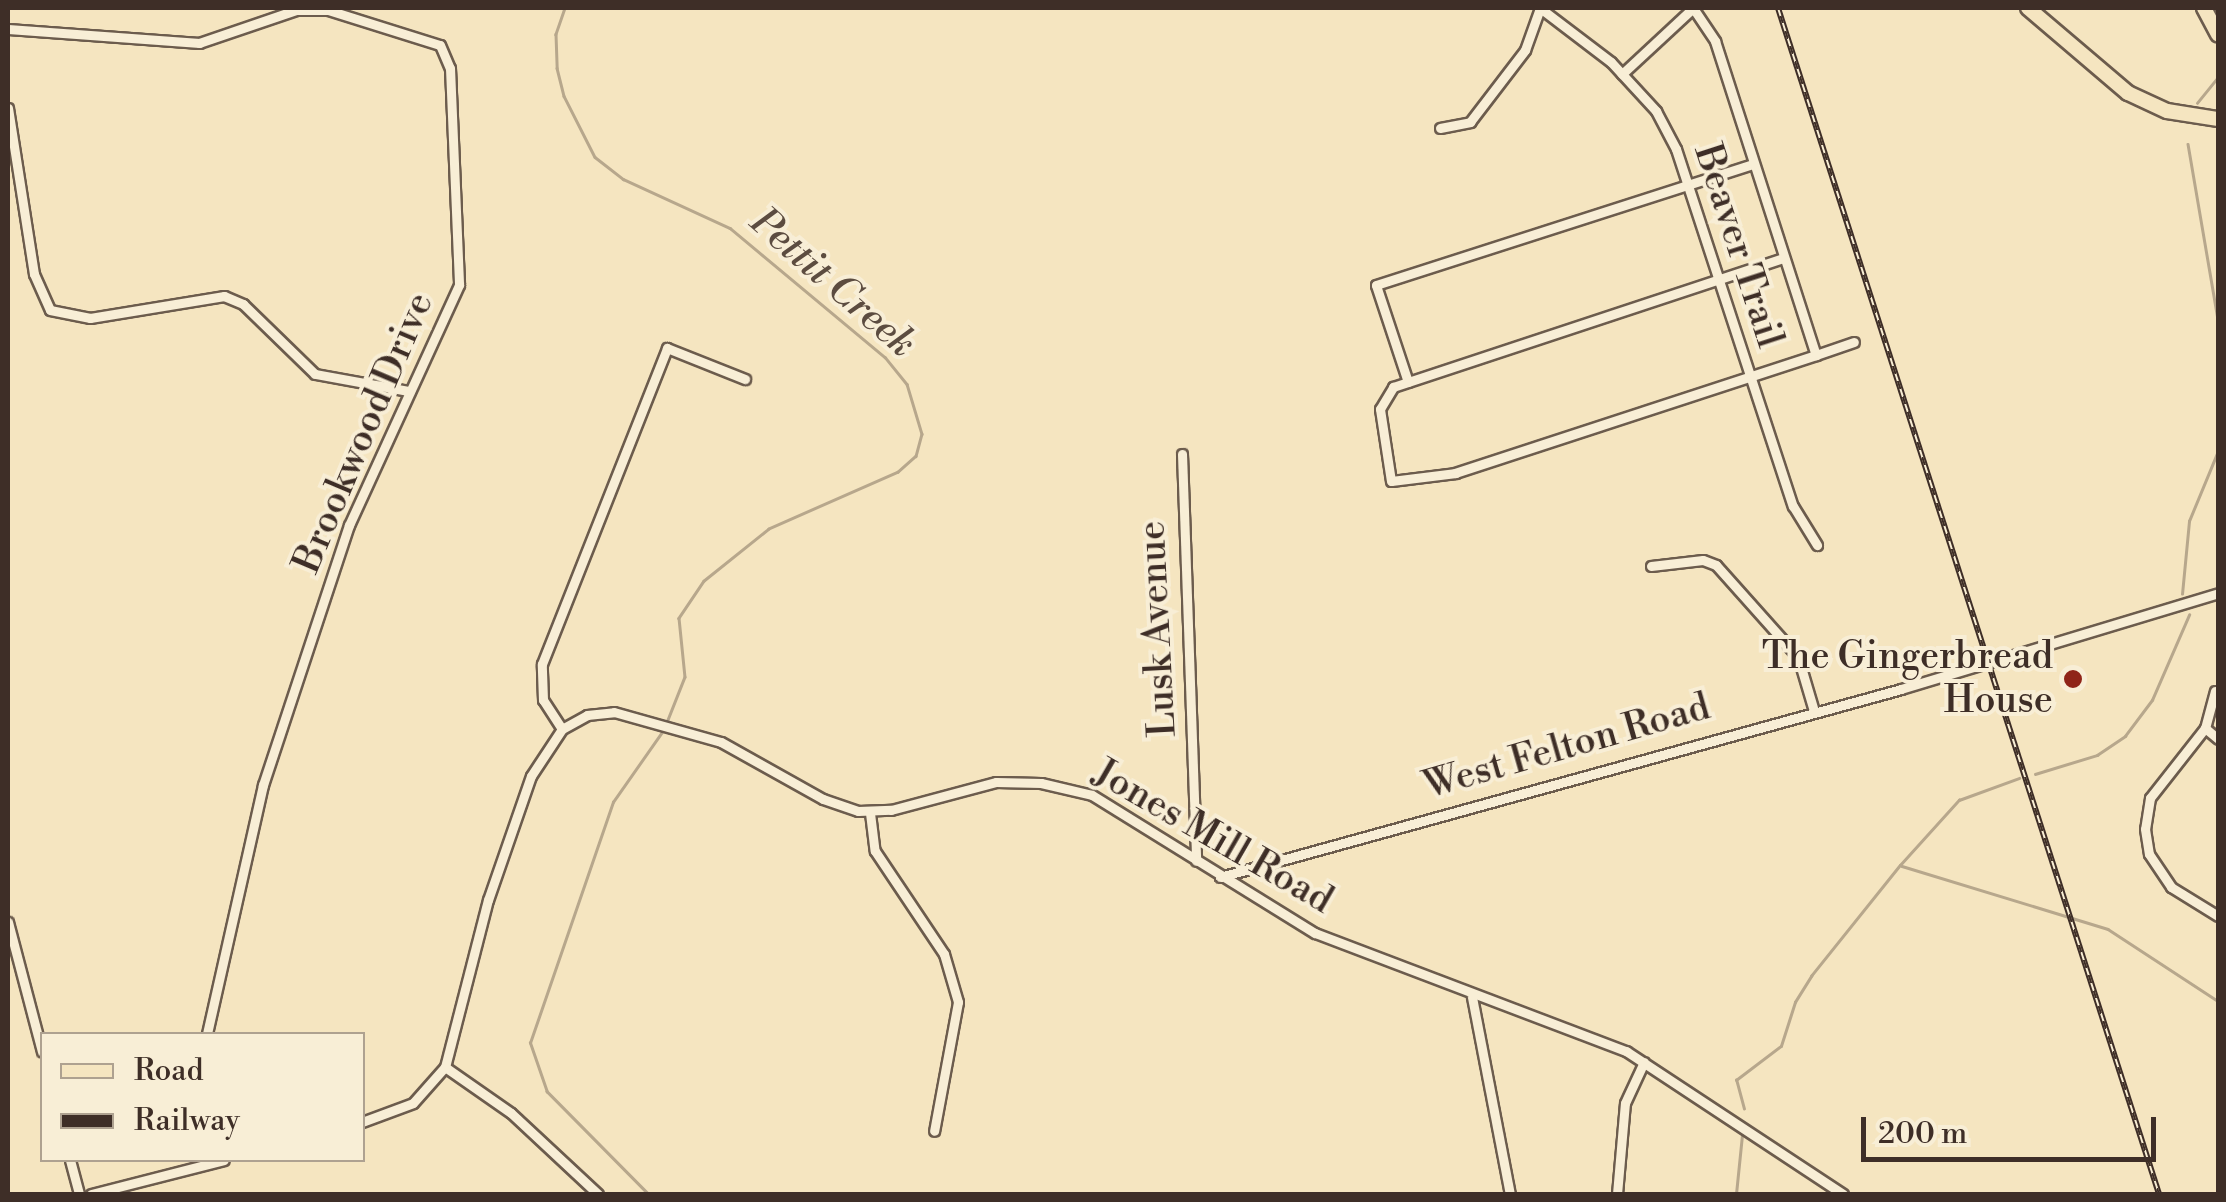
<!DOCTYPE html>
<style>
body{margin:0}
#map{position:relative;width:2226px;height:1202px;overflow:hidden;background:#f5e5c0;font-family:"Libre Bodoni",serif}
div>[style]{position:absolute}
.stream>*{height:2.5px;margin:-1.25px;padding:0 1.25px;transform-origin:1.25px;border-radius:1.25px;background:#b7a78c}
.roads{filter:drop-shadow(2px 0 #6c5c4d) drop-shadow(-2px 0 #6c5c4d) drop-shadow(0 2px #6c5c4d) drop-shadow(0 -2px #6c5c4d)}
.minor>*{height:9px;margin:-4.5px;padding:0 4.5px;transform-origin:4.5px;border-radius:4.5px;background:#f8eed6}
.primary>*{height:14px;margin:-7px;padding:0 7px;transform-origin:7px;border-radius:7px;background:#f5e5c0}
.trunk>*{height:14px;margin:-7px;padding:0 7px;transform-origin:7px;border-radius:7px;background:#f5e5c0}
.rail>*{height:6px;margin-top:-3px;transform-origin:0;background:repeating-linear-gradient(90deg,#f8eed6 0 8px,#3e2e27 0 16px);box-sizing:border-box;border-block:2px solid #3e2e27}
.dots>*{width:28px;height:28px;translate:-50% -50%;box-sizing:border-box;border:5px solid #f8eed6;border-radius:50%}
span{translate:-50% -50%;white-space:nowrap;text-align:center;line-height:1.15;-webkit-text-stroke:8px #f8eed6;paint-order:stroke}
.street-label{font-size:38px;color:#3e2e27}
.poi-label{font-size:38px;color:#3e2e27}
.right{translate:-100% -50%;text-align:right}
.water-label{font-size:40px;color:#5c4c40;font-style:italic}
.frame{position:absolute;inset:0;border:10px solid #3e2e27;pointer-events:none}
.legend{position:absolute;left:40px;top:1032px;width:325px;height:130px;box-sizing:border-box;background:#f8eed6;border:2px solid #aea190;margin:0;padding:12px 18px;list-style:none;font-size:30px;color:#3e2e27}
.legend li{display:flex;align-items:center;gap:20px;height:50px}
.legend b{width:50px;border:2px solid #aea190}
.scale{position:absolute;left:1861px;top:1117px;width:295px;height:45px;box-sizing:border-box;border:5px solid #3e2e27;border-top:0;padding-left:12px;font-size:30px;line-height:35px;white-space:nowrap;color:#3e2e27;-webkit-text-stroke:8px #f8eed6;paint-order:stroke}
</style>
<div id="map">
<div class="stream">
<i style="left:565px;top:8px;width:28px;rotate:109deg"></i>
<i style="left:556px;top:34px;width:34px;rotate:88deg"></i>
<i style="left:557px;top:68px;width:29px;rotate:76deg"></i>
<i style="left:564px;top:96px;width:68px;rotate:63.1deg"></i>
<i style="left:595px;top:157px;width:36px;rotate:38deg"></i>
<i style="left:623px;top:179px;width:118px;rotate:24.6deg"></i>
<i style="left:730px;top:228px;width:202px;rotate:39.8deg"></i>
<i style="left:885px;top:357px;width:35px;rotate:51deg"></i>
<i style="left:907px;top:384px;width:52px;rotate:73.3deg"></i>
<i style="left:922px;top:434px;width:23px;rotate:105deg"></i>
<i style="left:916px;top:456px;width:24px;rotate:138deg"></i>
<i style="left:898px;top:472px;width:141px;rotate:156.2deg"></i>
<i style="left:769px;top:529px;width:83px;rotate:141.3deg"></i>
<i style="left:704px;top:581px;width:45px;rotate:124deg"></i>
<i style="left:679px;top:618px;width:59px;rotate:84.2deg"></i>
<i style="left:685px;top:677px;width:52px;rotate:111.6deg"></i>
<i style="left:2197px;top:103px;width:33px;rotate:-51deg"></i>
<i style="left:2188px;top:144px;width:178px;rotate:80.3deg"></i>
<i style="left:2182px;top:594px;width:73px;rotate:-84.5deg"></i>
<i style="left:2189px;top:521px;width:76px;rotate:-67.5deg"></i>
<i style="left:2035px;top:774px;width:65px;rotate:-17deg"></i>
<i style="left:2097px;top:755px;width:34px;rotate:-34deg"></i>
<i style="left:2125px;top:736px;width:45px;rotate:-53.1deg"></i>
<i style="left:2152px;top:700px;width:93px;rotate:-66.5deg"></i>
<i style="left:1902px;top:866px;width:215px;rotate:17deg"></i>
<i style="left:2108px;top:929px;width:131px;rotate:33.2deg"></i>
<i style="left:1744px;top:1109px;width:30px;rotate:-105deg"></i>
<i style="left:1736px;top:1080px;width:56px;rotate:-37.1deg"></i>
<i style="left:1781px;top:1046px;width:46px;rotate:-72.3deg"></i>
<i style="left:1795px;top:1002px;width:31px;rotate:-58deg"></i>
<i style="left:1811px;top:976px;width:142px;rotate:-51.3deg"></i>
<i style="left:1900px;top:865px;width:88px;rotate:-47.8deg"></i>
<i style="left:1959px;top:800px;width:64px;rotate:-20.1deg"></i>
<i style="left:648px;top:1194px;width:144px;rotate:-134.7deg"></i>
<i style="left:547px;top:1092px;width:52px;rotate:-109.1deg"></i>
<i style="left:530px;top:1043px;width:255px;rotate:-71deg"></i>
<i style="left:613px;top:802px;width:85px;rotate:-55deg"></i>
<i style="left:1736px;top:1194px;width:59px;rotate:-84.2deg"></i>
</div>
<div class="roads">
<div class="minor">
<i style="left:1540px;top:8px;width:89px;rotate:37.3deg"></i>
<i style="left:1611px;top:62px;width:67px;rotate:47.4deg"></i>
<i style="left:1656px;top:111px;width:43px;rotate:62.2deg"></i>
<i style="left:1676px;top:149px;width:376px;rotate:71.9deg"></i>
<i style="left:1793px;top:506px;width:46px;rotate:58.4deg"></i>
<i style="left:1693px;top:8px;width:40px;rotate:56deg"></i>
<i style="left:1715px;top:41px;width:330px;rotate:72.2deg"></i>
<i style="left:1816px;top:355px;width:379px;rotate:161.9deg"></i>
<i style="left:1456px;top:473px;width:65px;rotate:173deg"></i>
<i style="left:1391px;top:481px;width:73px;rotate:-98.7deg"></i>
<i style="left:1380px;top:409px;width:26px;rotate:-59deg"></i>
<i style="left:1393px;top:387px;width:411px;rotate:-18.3deg"></i>
<i style="left:8px;top:29px;width:192px;rotate:4.2deg"></i>
<i style="left:199px;top:43px;width:102px;rotate:-18.8deg"></i>
<i style="left:296px;top:10px;width:32px"></i>
<i style="left:328px;top:10px;width:117px;rotate:17.4deg"></i>
<i style="left:440px;top:45px;width:25px;rotate:67deg"></i>
<i style="left:450px;top:68px;width:217px;rotate:87.6deg"></i>
<i style="left:459px;top:285px;width:264px;rotate:114.6deg"></i>
<i style="left:349px;top:525px;width:274px;rotate:108.3deg"></i>
<i style="left:263px;top:785px;width:255px;rotate:102.7deg"></i>
<i style="left:1622px;top:74px;width:97px;rotate:-42.9deg"></i>
<i style="left:8px;top:108px;width:168px;rotate:81.1deg"></i>
<i style="left:34px;top:274px;width:39px;rotate:66deg"></i>
<i style="left:50px;top:310px;width:41px;rotate:11.3deg"></i>
<i style="left:90px;top:318px;width:136px;rotate:-9.3deg"></i>
<i style="left:224px;top:296px;width:21px;rotate:23deg"></i>
<i style="left:243px;top:304px;width:100px;rotate:44.2deg"></i>
<i style="left:315px;top:374px;width:96px;rotate:10.3deg"></i>
<i style="left:1440px;top:128px;width:31px;rotate:-11deg"></i>
<i style="left:1470px;top:122px;width:91px;rotate:-52.6deg"></i>
<i style="left:1525px;top:50px;width:45px;rotate:-70.3deg"></i>
<i style="left:1816px;top:355px;width:40px;rotate:-18.9deg"></i>
<i style="left:1408px;top:382px;width:102px;rotate:-108.3deg"></i>
<i style="left:1376px;top:285px;width:395px;rotate:-17.8deg"></i>
<i style="left:1182px;top:454px;width:407px;rotate:88deg"></i>
<i style="left:1651px;top:566px;width:52px;rotate:-6.6deg"></i>
<i style="left:1703px;top:560px;width:14px;rotate:21deg"></i>
<i style="left:1716px;top:565px;width:123px;rotate:48.3deg"></i>
<i style="left:1798px;top:657px;width:56px;rotate:73.5deg"></i>
<i style="left:2215px;top:691px;width:38px;rotate:105deg"></i>
<i style="left:2205px;top:728px;width:89px;rotate:128.2deg"></i>
<i style="left:2150px;top:798px;width:31px;rotate:99deg"></i>
<i style="left:2145px;top:829px;width:25px;rotate:81deg"></i>
<i style="left:2149px;top:854px;width:40px;rotate:56deg"></i>
<i style="left:2171px;top:887px;width:55px;rotate:31.7deg"></i>
<i style="left:2205px;top:728px;width:17px;rotate:40deg"></i>
<i style="left:562px;top:729px;width:35px;rotate:-123deg"></i>
<i style="left:543px;top:700px;width:36px;rotate:-92deg"></i>
<i style="left:542px;top:664px;width:340px;rotate:-68.4deg"></i>
<i style="left:667px;top:348px;width:84px;rotate:21.7deg"></i>
<i style="left:870px;top:813px;width:38px;rotate:83deg"></i>
<i style="left:875px;top:851px;width:124px;rotate:56.2deg"></i>
<i style="left:944px;top:954px;width:50px;rotate:73.7deg"></i>
<i style="left:958px;top:1002px;width:131px;rotate:100.5deg"></i>
<i style="left:1220px;top:877px;width:706px;rotate:-15.43deg"></i>
<i style="left:1901px;top:689px;width:331px;rotate:-16.8deg"></i>
<i style="left:8px;top:922px;width:134px;rotate:75.3deg"></i>
<i style="left:1472px;top:997px;width:201px;rotate:79.1deg"></i>
<i style="left:445px;top:1067px;width:80px;rotate:34.9deg"></i>
<i style="left:511px;top:1113px;width:119px;rotate:43deg"></i>
<i style="left:362px;top:1122px;width:54px;rotate:-20.4deg"></i>
<i style="left:413px;top:1103px;width:48px;rotate:-48.4deg"></i>
<i style="left:445px;top:1067px;width:172px;rotate:-75.6deg"></i>
<i style="left:488px;top:900px;width:131px;rotate:-70.9deg"></i>
<i style="left:531px;top:776px;width:56px;rotate:-56.6deg"></i>
<i style="left:562px;top:729px;width:29px;rotate:-29deg"></i>
<i style="left:587px;top:715px;width:27px;rotate:-6deg"></i>
<i style="left:614px;top:712px;width:111px;rotate:15.7deg"></i>
<i style="left:721px;top:742px;width:117px;rotate:29.2deg"></i>
<i style="left:823px;top:799px;width:37px;rotate:19deg"></i>
<i style="left:858px;top:811px;width:33px;rotate:-2deg"></i>
<i style="left:891px;top:810px;width:109px;rotate:-14.9deg"></i>
<i style="left:996px;top:782px;width:45px;rotate:1.3deg"></i>
<i style="left:1041px;top:783px;width:52px;rotate:13.2deg"></i>
<i style="left:1092px;top:795px;width:262px;rotate:31.8deg"></i>
<i style="left:1315px;top:933px;width:333px;rotate:20.8deg"></i>
<i style="left:1626px;top:1051px;width:260px;rotate:33.4deg"></i>
<i style="left:70px;top:1160px;width:35px;rotate:75deg"></i>
<i style="left:91px;top:1194px;width:137px;rotate:-14.3deg"></i>
<i style="left:1617px;top:1194px;width:91px;rotate:-85deg"></i>
<i style="left:1625px;top:1103px;width:45px;rotate:-65.1deg"></i>
</div>
<div class="primary">
<i style="left:2204px;top:8px;width:30px;rotate:62deg"></i>
</div>
<div class="trunk">
<i style="left:2028px;top:8px;width:131px;rotate:40.4deg"></i>
<i style="left:2128px;top:93px;width:43px;rotate:24.8deg"></i>
<i style="left:2167px;top:111px;width:52px;rotate:8.9deg"></i>
</div>
</div>
<div class="rail">
<i style="left:1778px;top:8px;width:1246px;rotate:72.19deg"></i>
</div>
<div class="dots">
<i style="left:2073px;top:679px;background:#8f2418"></i>
</div>
<div class="street-label">
<span style="left:1738px;top:246px;rotate:72deg">Beaver Trail</span>
<span style="left:364px;top:433px;rotate:-67deg">Brookwood Drive</span>
<span style="left:1158px;top:629px;rotate:-93deg">Lusk Avenue</span>
<span style="left:1567px;top:747px;rotate:-16deg">West Felton Road</span>
<span style="left:1213px;top:837px;rotate:30deg">Jones Mill Road</span>
</div>
<div class="poi-label">
<span class="right" style="left:2053px;top:679px">The Gingerbread<br>House</span>
</div>
<div class="water-label">
<span style="left:833px;top:283px;rotate:41deg">Pettit Creek</span>
</div>
<div class="frame"></div>
<ul class="legend">
<li><b style="height:12px;background:#f5e5c0"></b>Road</li>
<li><b style="height:12px;background:#3e2e27"></b>Railway</li>
</ul>
<div class="scale">200 m</div>
</div>
